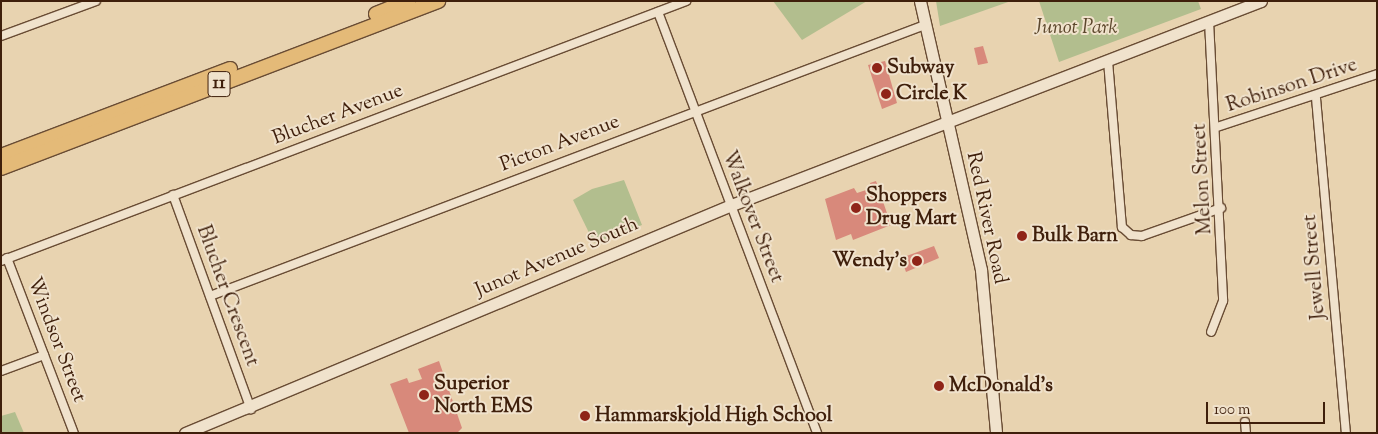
<!DOCTYPE html>
<style>
body{margin:0}
#map{position:relative;width:1378px;height:434px;overflow:hidden;background:#e8d3b0;font-family:"Sorts Mill Goudy",serif}
div>[style]{position:absolute}
.green>*{inset:0;background:#b2be8e}
.building>*{inset:0;background:#d8897b}
.roads{filter:drop-shadow(1px 0 #694c34) drop-shadow(-1px 0 #694c34) drop-shadow(0 1px #694c34) drop-shadow(0 -1px #694c34)}
.minor>*{height:8px;margin:-4px;padding:0 4px;transform-origin:4px;border-radius:4px;background:#f0e2cc}
.secondary>*{height:11px;margin:-5.5px;padding:0 5.5px;transform-origin:5.5px;border-radius:5.5px;background:#f0e2cc}
.trunk>*{height:14px;margin:-7px;padding:0 7px;transform-origin:7px;border-radius:7px;background:#e4ba78}
.dots>*{width:14px;height:14px;translate:-50% -50%;box-sizing:border-box;border:2px solid #f0e2cc;border-radius:50%}
span{translate:-50% -50%;white-space:nowrap;text-align:center;line-height:1.15;-webkit-text-stroke:4px #f0e2cc;paint-order:stroke}
.shield-label span{padding:1px 4px;background:#f0e2cc;border:1px solid;border-radius:4px;-webkit-text-stroke-width:0}
.shield-label{font-size:19px;color:#3f1f0b;font-weight:700}
.park-label{font-size:20px;color:#5c472c;font-style:italic}
.poi-label{font-size:20px;color:#3f1f0b;font-weight:700}
.left{translate:0 -50%;text-align:left}
.right{translate:-100% -50%;text-align:right}
.street-label{font-size:20px;color:#3f1f0b}
.frame{position:absolute;inset:0;border:2px solid #3f1f0b;pointer-events:none}
.scale{position:absolute;left:1206px;top:402px;width:119px;height:22px;box-sizing:border-box;border:2px solid #3f1f0b;border-top:0;padding-left:6px;font-size:15px;line-height:18px;white-space:nowrap;color:#3f1f0b;-webkit-text-stroke:4px #f0e2cc;paint-order:stroke}
</style>
<div id="map">
<div class="green">
<i style="clip-path:polygon(773px 1px,867px 1px,802px 40px)"></i>
<i style="clip-path:polygon(936px 1px,1011px 1px,940px 26px)"></i>
<i style="clip-path:polygon(1039px 1px,1198px 1px,1201px 9px,1059px 62px)"></i>
<i style="clip-path:polygon(624px 180px,642px 225px,594px 243px,573px 200px,592px 189px)"></i>
<i style="clip-path:polygon(15px 412px,24px 433px,1px 433px,1px 416px)"></i>
</div>
<div class="building">
<i style="clip-path:polygon(983px 46px,988px 63px,978px 65px,974px 48px)"></i>
<i style="clip-path:polygon(885px 61px,897px 103px,882px 109px,868px 65px)"></i>
<i style="clip-path:polygon(876px 181px,891px 225px,853px 240px,851px 234px,836px 240px,825px 199px,854px 188px,857px 193px,872px 188px,870px 183px)"></i>
<i style="clip-path:polygon(934px 246px,939px 258px,906px 272px,901px 258px)"></i>
<i style="clip-path:polygon(439px 361px,462px 428px,457px 433px,409px 433px,390px 384px,407px 378px,409px 383px,422px 379px,418px 369px)"></i>
</div>
<div class="roads">
<div class="minor">
<i style="left:658px;top:12px;width:450px;rotate:69.3deg"></i>
<i style="left:1209px;top:21px;width:280px;rotate:87.1deg"></i>
<i style="left:1223px;top:301px;width:33px;rotate:111deg"></i>
<i style="left:1px;top:36px;width:101px;rotate:-20.2deg"></i>
<i style="left:1108px;top:61px;width:167px;rotate:85.2deg"></i>
<i style="left:1122px;top:227px;width:12px;rotate:42deg"></i>
<i style="left:1131px;top:235px;width:11px;rotate:5deg"></i>
<i style="left:1142px;top:236px;width:84px;rotate:-19.5deg"></i>
<i style="left:1316px;top:98px;width:336px;rotate:84.9deg"></i>
<i style="left:1217px;top:127px;width:169px;rotate:-18.3deg"></i>
<i style="left:173px;top:195px;width:228px;rotate:70deg"></i>
<i style="left:7px;top:258px;width:187px;rotate:69.1deg"></i>
<i style="left:1px;top:261px;width:733px;rotate:-20.78deg"></i>
<i style="left:210px;top:296px;width:761px;rotate:-20.77deg"></i>
<i style="left:1px;top:371px;width:46px;rotate:-20.4deg"></i>
<i style="left:1245px;top:422px;width:11px;rotate:85deg"></i>
</div>
<div class="secondary">
<i style="left:920px;top:1px;width:276px;rotate:77.2deg"></i>
<i style="left:981px;top:270px;width:164px;rotate:84.7deg"></i>
<i style="left:185px;top:433px;width:589px;rotate:-22.65deg"></i>
<i style="left:729px;top:206px;width:570px;rotate:-21.07deg"></i>
</div>
<div class="trunk">
<i style="left:376px;top:14px;width:35px;rotate:-22deg"></i>
<i style="left:1px;top:156px;width:245px;rotate:-20.8deg"></i>
<i style="left:1px;top:168px;width:468px;rotate:-20.9deg"></i>
</div>
</div>
<div class="dots">
<i style="left:877px;top:68px;background:#8f2418"></i>
<i style="left:886px;top:94px;background:#8f2418"></i>
<i style="left:856px;top:208px;background:#8f2418"></i>
<i style="left:1022px;top:236px;background:#8f2418"></i>
<i style="left:917px;top:261px;background:#8f2418"></i>
<i style="left:939px;top:386px;background:#8f2418"></i>
<i style="left:424px;top:395px;background:#8f2418"></i>
<i style="left:585px;top:416px;background:#8f2418"></i>
</div>
<div class="shield-label">
<span style="left:219px;top:84px">11</span>
</div>
<div class="park-label">
<span style="left:1076px;top:28px">Junot Park</span>
</div>
<div class="poi-label">
<span class="left" style="left:887px;top:68px">Subway</span>
<span class="left" style="left:896px;top:94px">Circle K</span>
<span class="left" style="left:866px;top:208px">Shoppers<br>Drug Mart</span>
<span class="left" style="left:1032px;top:236px">Bulk Barn</span>
<span class="right" style="left:907px;top:261px">Wendy's</span>
<span class="left" style="left:434px;top:396px">Superior<br>North EMS</span>
<span class="left" style="left:949px;top:386px">McDonald's</span>
<span class="left" style="left:595px;top:416px">Hammarskjold High School</span>
</div>
<div class="street-label">
<span style="left:1292px;top:86px;rotate:-18deg">Robinson Drive</span>
<span style="left:338px;top:115px;rotate:-21deg">Blucher Avenue</span>
<span style="left:560px;top:144px;rotate:-21deg">Picton Avenue</span>
<span style="left:1203px;top:179px;rotate:-93deg">Melon Street</span>
<span style="left:752px;top:217px;rotate:69deg">Walkover Street</span>
<span style="left:986px;top:218px;rotate:78deg">Red River Road</span>
<span style="left:557px;top:258px;rotate:-23deg">Junot Avenue South</span>
<span style="left:1315px;top:267px;rotate:-95deg">Jewell Street</span>
<span style="left:227px;top:296px;rotate:70deg">Blucher Crescent</span>
<span style="left:56px;top:340px;rotate:69deg">Windsor Street</span>
</div>
<div class="frame"></div>
<div class="scale">100 m</div>
</div>
